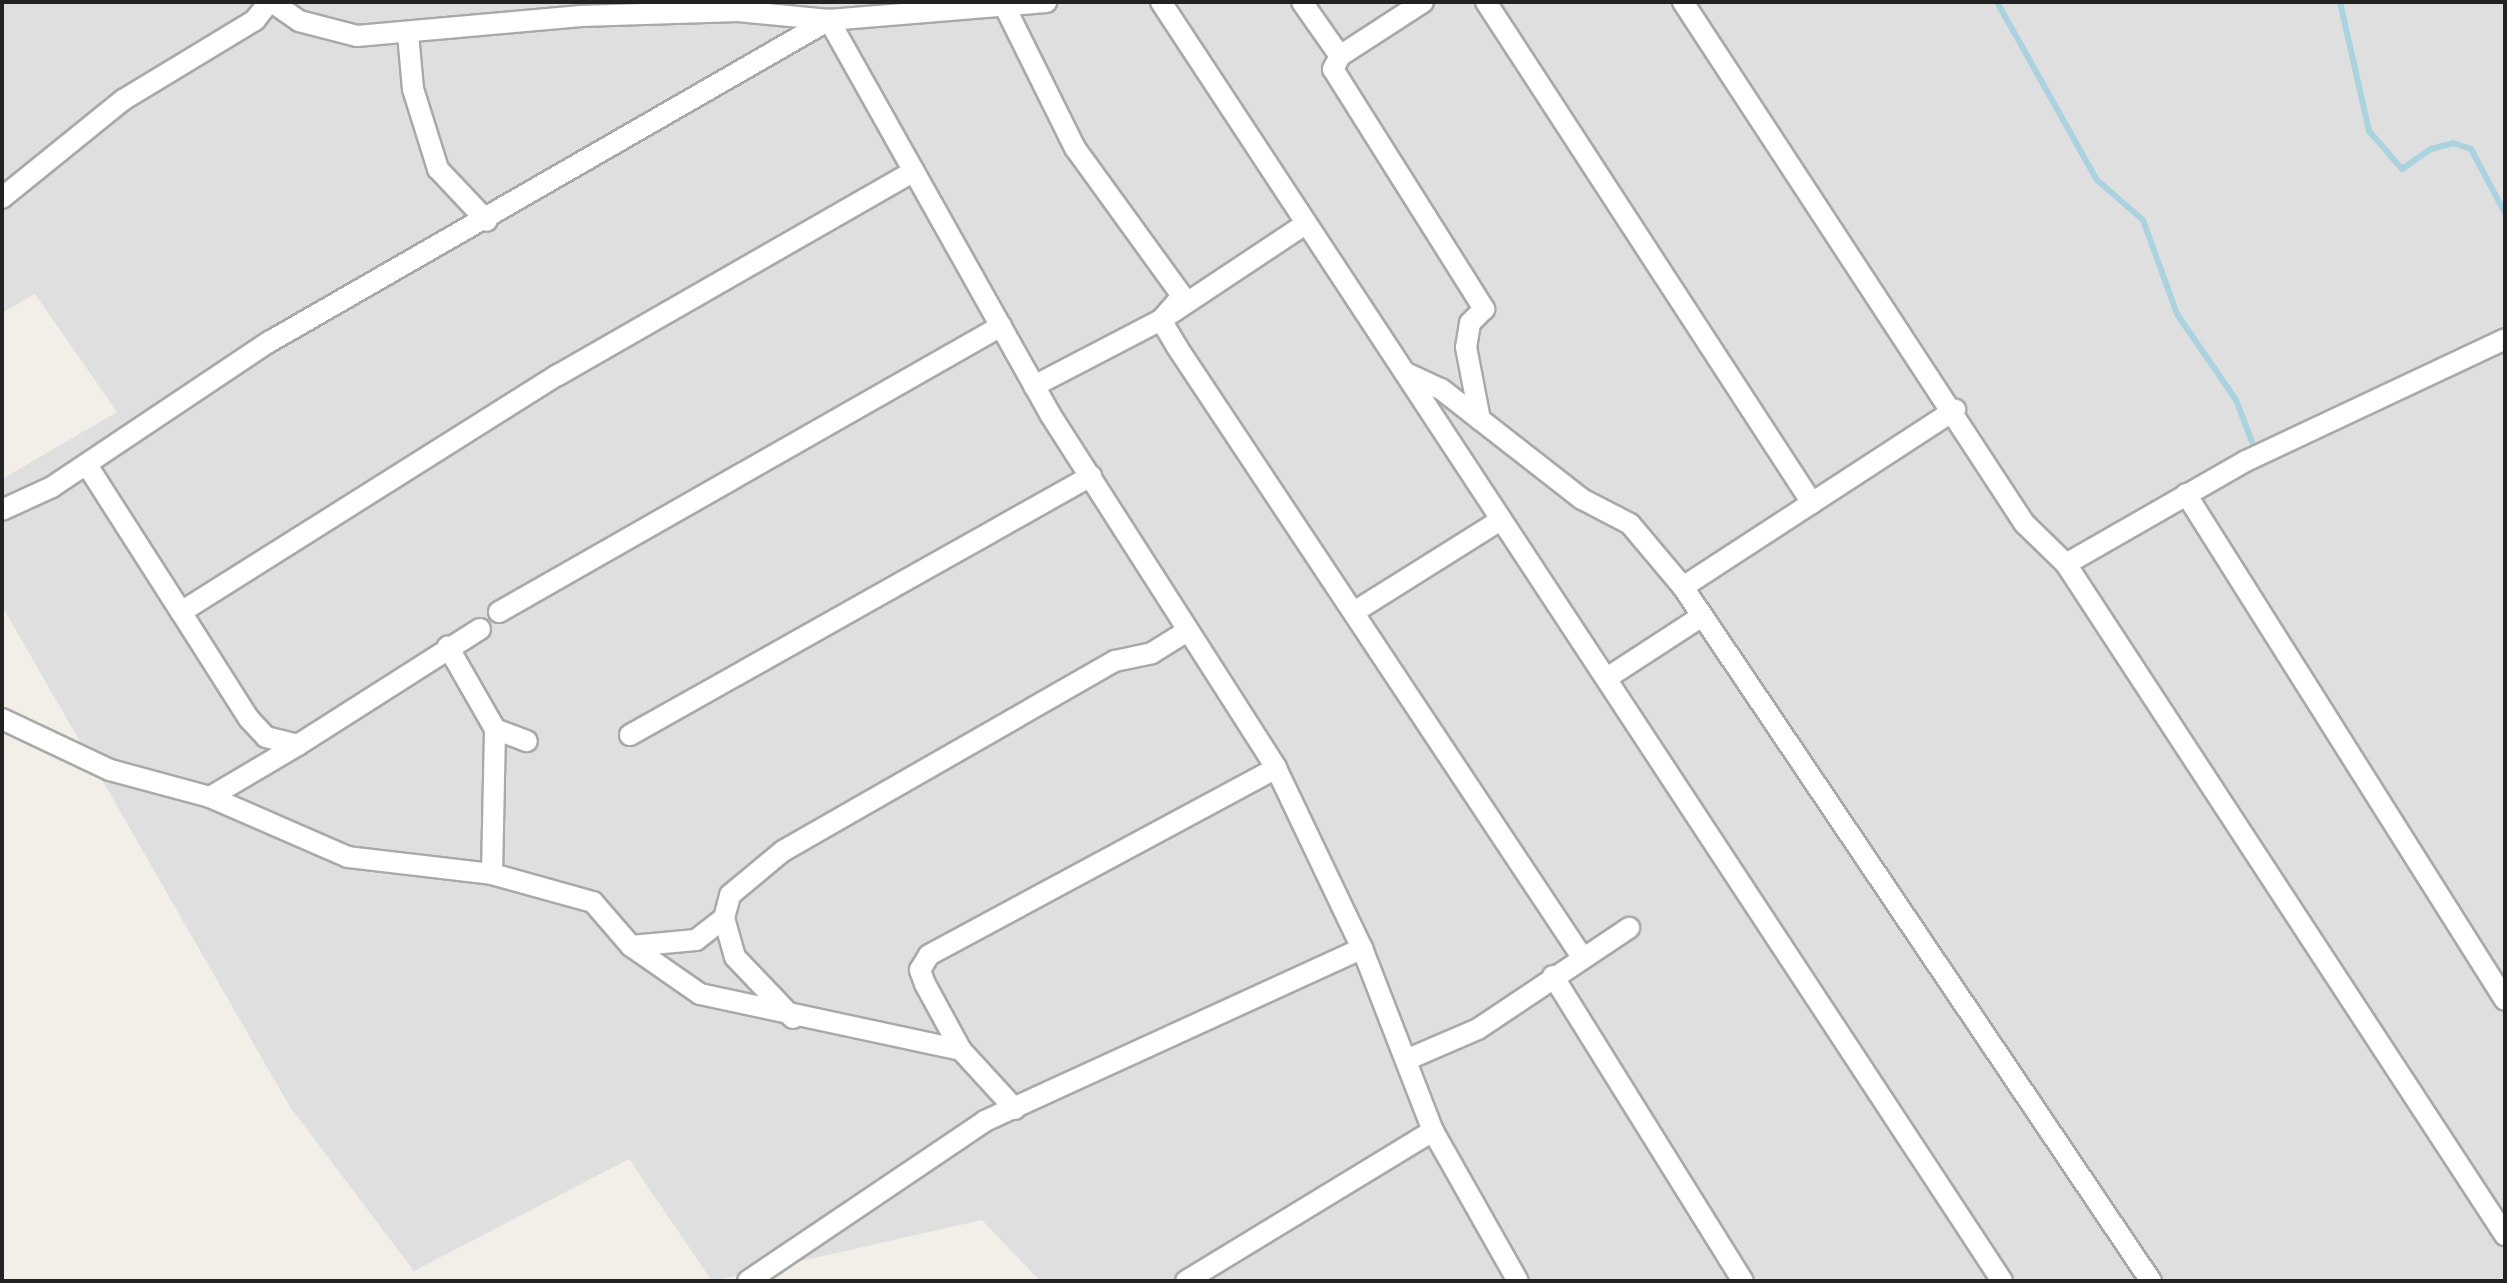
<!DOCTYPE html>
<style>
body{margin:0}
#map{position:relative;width:2507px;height:1283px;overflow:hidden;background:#f2efe9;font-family:Barlow,sans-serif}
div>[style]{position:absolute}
.residential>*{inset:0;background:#e0dfdf}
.stream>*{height:6px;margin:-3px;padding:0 3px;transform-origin:3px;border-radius:3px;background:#aad3df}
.roads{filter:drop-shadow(2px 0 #a9a9a9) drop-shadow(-2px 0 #a9a9a9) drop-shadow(0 2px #a9a9a9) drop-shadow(0 -2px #a9a9a9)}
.minor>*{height:20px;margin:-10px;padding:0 10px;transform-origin:10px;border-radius:10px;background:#fff}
span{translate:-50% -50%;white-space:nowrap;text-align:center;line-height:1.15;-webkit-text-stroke:6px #fff;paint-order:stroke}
.frame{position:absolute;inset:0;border:4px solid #222;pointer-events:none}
</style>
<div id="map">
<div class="residential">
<i style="clip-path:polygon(2px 2px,2505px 2px,2505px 1281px,1040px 1281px,982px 1220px,712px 1281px,629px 1159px,414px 1271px,290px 1107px,2px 606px,2px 479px,117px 412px,35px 294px,2px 313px)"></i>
</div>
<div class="stream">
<i style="left:1997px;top:2px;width:204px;rotate:60.7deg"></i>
<i style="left:2097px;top:180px;width:61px;rotate:41deg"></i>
<i style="left:2143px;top:220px;width:100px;rotate:70.1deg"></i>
<i style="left:2177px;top:314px;width:104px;rotate:55.5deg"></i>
<i style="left:2236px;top:400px;width:45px;rotate:69.1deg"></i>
<i style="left:2340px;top:2px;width:132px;rotate:77.3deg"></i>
<i style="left:2369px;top:131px;width:50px;rotate:49deg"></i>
<i style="left:2402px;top:169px;width:35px;rotate:-35deg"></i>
<i style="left:2431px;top:149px;width:23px;rotate:-15deg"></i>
<i style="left:2453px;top:143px;width:19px;rotate:18deg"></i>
<i style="left:2471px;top:149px;width:72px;rotate:62deg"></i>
</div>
<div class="roads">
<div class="minor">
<i style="left:272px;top:2px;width:33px;rotate:35deg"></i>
<i style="left:299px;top:21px;width:60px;rotate:14.5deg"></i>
<i style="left:357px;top:36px;width:225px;rotate:-5.1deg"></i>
<i style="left:581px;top:16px;width:157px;rotate:-1.8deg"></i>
<i style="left:738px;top:11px;width:91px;rotate:5.6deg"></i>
<i style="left:829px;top:20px;width:218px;rotate:-4.7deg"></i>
<i style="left:1161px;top:2px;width:1531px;rotate:56.67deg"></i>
<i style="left:1302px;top:2px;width:66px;rotate:54.9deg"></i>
<i style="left:1423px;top:2px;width:99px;rotate:147deg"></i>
<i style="left:1340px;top:56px;width:15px;rotate:118deg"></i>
<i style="left:1333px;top:69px;width:284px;rotate:57.8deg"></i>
<i style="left:1484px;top:309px;width:20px;rotate:135deg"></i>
<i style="left:1470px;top:323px;width:24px;rotate:99deg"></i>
<i style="left:1466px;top:347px;width:74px;rotate:79.1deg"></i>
<i style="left:1486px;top:2px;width:598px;rotate:56.95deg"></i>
<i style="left:1683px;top:2px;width:623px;rotate:56.79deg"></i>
<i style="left:2024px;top:523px;width:59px;rotate:44.3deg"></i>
<i style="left:2066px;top:564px;width:207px;rotate:-29.8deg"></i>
<i style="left:2246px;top:461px;width:286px;rotate:-25.2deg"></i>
<i style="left:1004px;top:5px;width:160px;rotate:63.6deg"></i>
<i style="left:1075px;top:148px;width:183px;rotate:54.1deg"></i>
<i style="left:1182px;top:296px;width:32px;rotate:131deg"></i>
<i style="left:1161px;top:320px;width:31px;rotate:59deg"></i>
<i style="left:1177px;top:347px;width:732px;rotate:56.42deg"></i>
<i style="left:408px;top:34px;width:55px;rotate:84.8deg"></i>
<i style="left:413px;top:89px;width:84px;rotate:72.6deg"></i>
<i style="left:438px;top:169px;width:71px;rotate:46.7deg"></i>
<i style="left:2px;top:198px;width:156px;rotate:-39deg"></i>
<i style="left:123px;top:100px;width:154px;rotate:-31.2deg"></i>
<i style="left:255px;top:20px;width:23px;rotate:-52deg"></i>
<i style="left:1406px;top:373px;width:38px;rotate:25deg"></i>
<i style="left:1441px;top:389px;width:179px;rotate:38deg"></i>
<i style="left:1582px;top:499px;width:54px;rotate:27.5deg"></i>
<i style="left:1630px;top:524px;width:82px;rotate:49.9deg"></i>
<i style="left:1683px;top:587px;width:837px;rotate:56.01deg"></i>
<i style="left:1034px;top:386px;width:143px;rotate:-27.5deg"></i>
<i style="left:1161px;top:320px;width:172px;rotate:-33.6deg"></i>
<i style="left:87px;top:465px;width:174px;rotate:57.4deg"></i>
<i style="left:2186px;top:494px;width:598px;rotate:57.77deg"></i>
<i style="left:2px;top:510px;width:55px;rotate:-24.7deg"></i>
<i style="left:52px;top:487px;width:261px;rotate:-33.8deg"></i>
<i style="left:269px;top:342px;width:646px;rotate:-29.9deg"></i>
<i style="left:829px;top:20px;width:452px;rotate:60.7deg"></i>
<i style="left:1050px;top:414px;width:420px;rotate:57.4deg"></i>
<i style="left:1276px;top:768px;width:199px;rotate:64.5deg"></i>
<i style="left:1362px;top:948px;width:196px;rotate:68.8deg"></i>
<i style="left:1433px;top:1131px;width:172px;rotate:60.5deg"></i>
<i style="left:2066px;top:564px;width:802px;rotate:56.81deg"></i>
<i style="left:1683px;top:587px;width:325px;rotate:-33.1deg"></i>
<i style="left:499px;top:612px;width:578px;rotate:-29.67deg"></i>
<i style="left:1354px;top:612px;width:171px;rotate:-32.1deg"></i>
<i style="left:480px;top:629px;width:216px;rotate:147.5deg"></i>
<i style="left:298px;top:745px;width:33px;rotate:-166deg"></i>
<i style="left:266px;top:737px;width:25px;rotate:-133deg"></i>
<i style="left:249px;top:719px;width:127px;rotate:-122.4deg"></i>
<i style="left:181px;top:612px;width:445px;rotate:-32.2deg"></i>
<i style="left:558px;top:375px;width:410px;rotate:-29.8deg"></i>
<i style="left:1607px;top:678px;width:113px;rotate:-33.1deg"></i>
<i style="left:2px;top:719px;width:119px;rotate:25.3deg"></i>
<i style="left:110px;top:770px;width:104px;rotate:15.1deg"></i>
<i style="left:210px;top:797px;width:102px;rotate:-30.6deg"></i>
<i style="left:495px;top:729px;width:34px;rotate:21deg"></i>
<i style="left:630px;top:735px;width:529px;rotate:-29.33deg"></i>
<i style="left:210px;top:797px;width:150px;rotate:23.5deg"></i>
<i style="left:348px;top:857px;width:145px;rotate:6.7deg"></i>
<i style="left:492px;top:874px;width:145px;rotate:-88.8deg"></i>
<i style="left:495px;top:729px;width:95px;rotate:-119.8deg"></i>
<i style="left:492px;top:874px;width:105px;rotate:15.5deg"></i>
<i style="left:593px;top:902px;width:58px;rotate:49.2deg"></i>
<i style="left:631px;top:946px;width:84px;rotate:34.8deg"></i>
<i style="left:700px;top:994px;width:267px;rotate:12.1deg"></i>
<i style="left:961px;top:1050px;width:80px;rotate:47.5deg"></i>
<i style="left:631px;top:946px;width:65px;rotate:-5.3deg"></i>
<i style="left:696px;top:940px;width:36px;rotate:-38deg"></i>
<i style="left:1553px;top:976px;width:359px;rotate:58.1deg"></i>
<i style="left:793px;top:1018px;width:84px;rotate:-133.6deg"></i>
<i style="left:735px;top:957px;width:41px;rotate:-105.8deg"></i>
<i style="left:724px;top:918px;width:24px;rotate:-75deg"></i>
<i style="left:730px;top:895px;width:69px;rotate:-39.7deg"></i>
<i style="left:783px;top:851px;width:383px;rotate:-29.8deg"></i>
<i style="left:1115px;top:661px;width:38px;rotate:-12deg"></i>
<i style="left:1152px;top:653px;width:40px;rotate:-32deg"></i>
<i style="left:961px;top:1050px;width:75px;rotate:-118.6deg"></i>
<i style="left:925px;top:984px;width:15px;rotate:-110deg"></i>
<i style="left:920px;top:970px;width:17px;rotate:-59deg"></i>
<i style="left:929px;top:955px;width:394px;rotate:-28.3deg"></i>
<i style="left:1406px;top:1060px;width:78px;rotate:-23.3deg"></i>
<i style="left:1478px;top:1029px;width:182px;rotate:-33.8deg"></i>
<i style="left:748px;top:1281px;width:286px;rotate:-34deg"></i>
<i style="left:985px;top:1121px;width:415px;rotate:-24.6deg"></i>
<i style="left:1186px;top:1281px;width:289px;rotate:-31.3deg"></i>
</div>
</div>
<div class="frame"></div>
</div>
